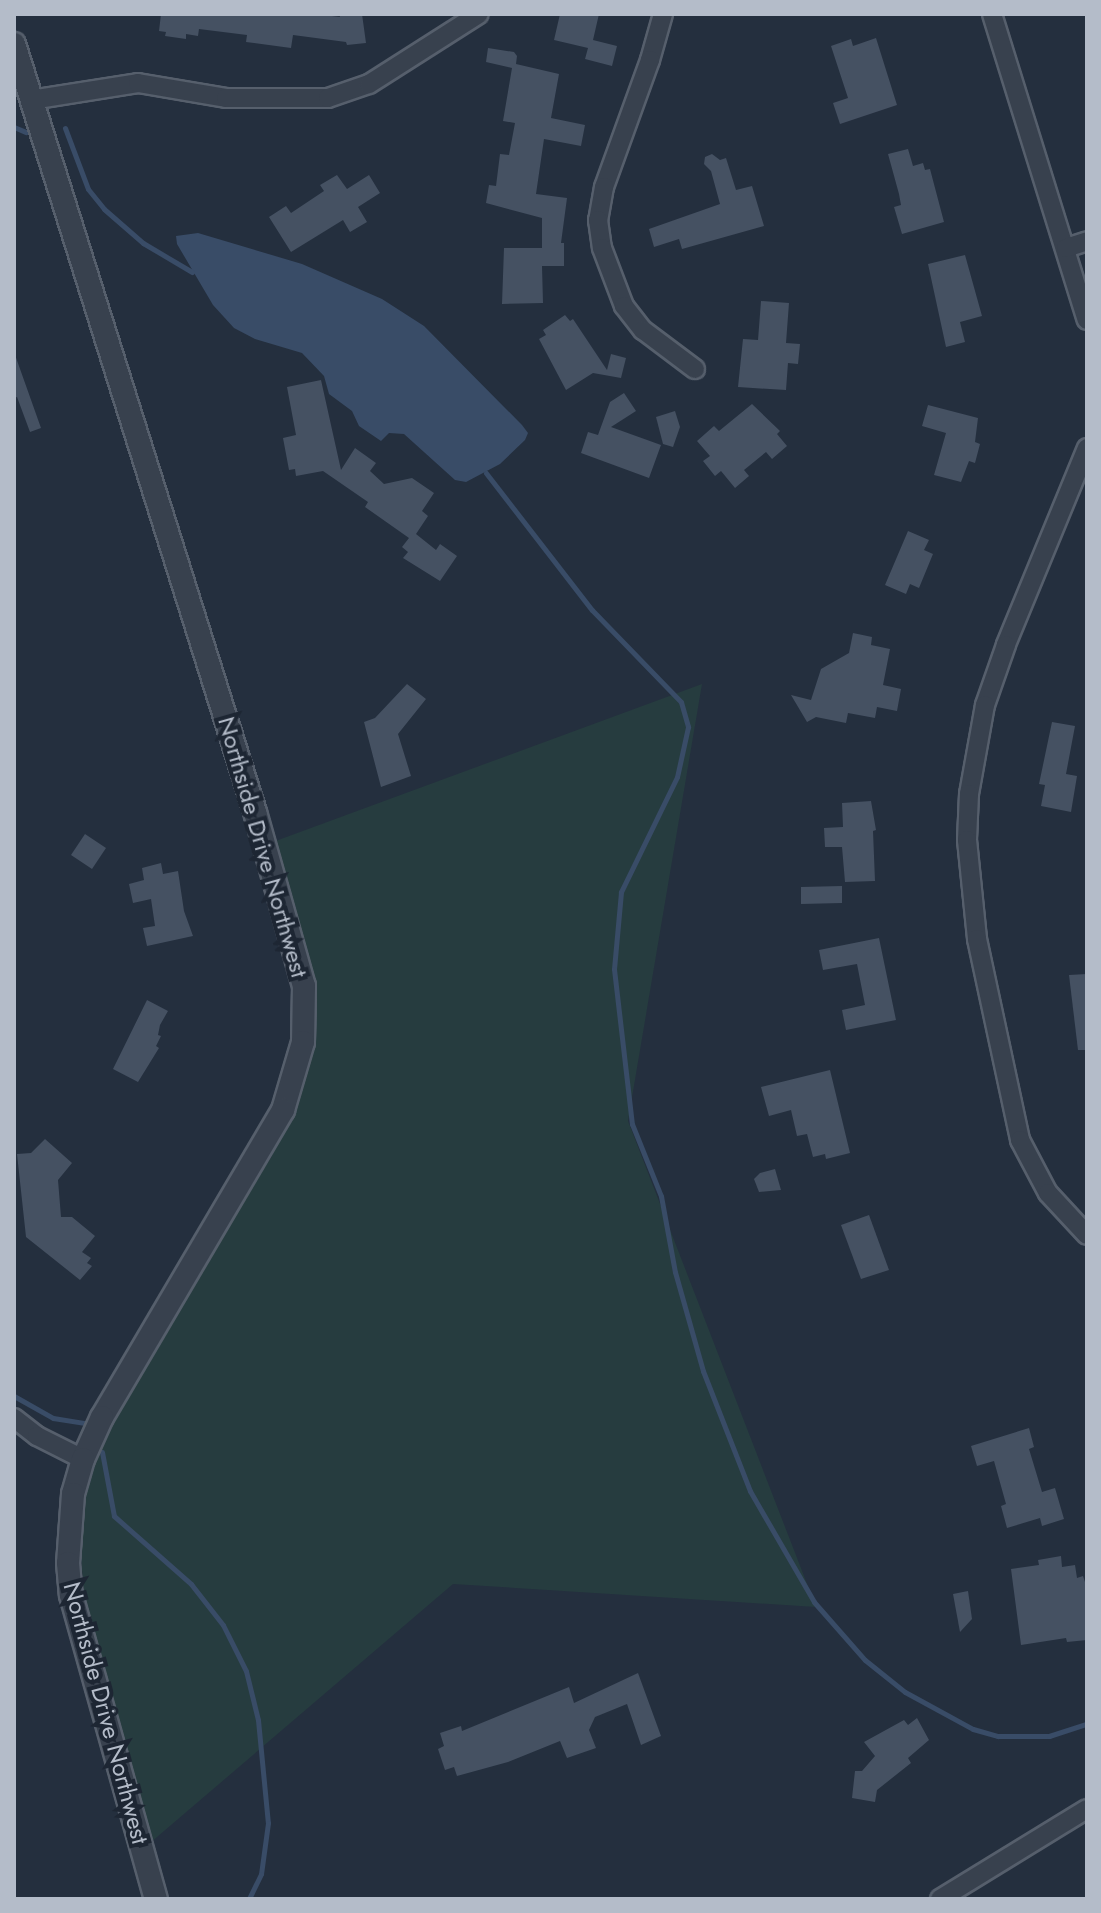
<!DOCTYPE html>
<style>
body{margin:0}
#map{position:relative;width:1101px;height:1913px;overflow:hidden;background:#242f3e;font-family:Jost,sans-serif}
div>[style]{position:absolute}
.green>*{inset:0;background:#263c3f}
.water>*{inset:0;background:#394c67}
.stream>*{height:5px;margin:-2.5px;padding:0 2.5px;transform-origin:2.5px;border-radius:2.5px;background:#394c67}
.building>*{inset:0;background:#455162}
.roads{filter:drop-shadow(2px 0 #565f6c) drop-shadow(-2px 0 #565f6c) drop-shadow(0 2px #565f6c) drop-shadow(0 -2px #565f6c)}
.minor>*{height:18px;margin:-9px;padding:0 9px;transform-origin:9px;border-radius:9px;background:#38414e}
.tertiary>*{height:22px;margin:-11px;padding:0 11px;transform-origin:11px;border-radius:11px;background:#38414e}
span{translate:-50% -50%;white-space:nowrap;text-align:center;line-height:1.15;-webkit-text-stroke:8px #1d2633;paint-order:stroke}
.street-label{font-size:24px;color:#b4bcc9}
.frame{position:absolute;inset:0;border:16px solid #b4bcc9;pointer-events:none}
</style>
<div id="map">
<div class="green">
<i style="clip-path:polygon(702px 684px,628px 1121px,816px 1607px,453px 1584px,143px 1849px,92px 1692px,75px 1485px,149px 1338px,272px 1156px,299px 985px,262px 846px)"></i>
</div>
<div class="water">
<i style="clip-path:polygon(198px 233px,302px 264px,382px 299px,424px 326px,522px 425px,528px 433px,525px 440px,500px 464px,466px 482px,455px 480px,404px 434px,389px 433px,381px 441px,359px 426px,352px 411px,329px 394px,324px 376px,302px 353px,255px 339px,234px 328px,213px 305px,177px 244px,176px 236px)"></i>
</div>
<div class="stream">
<i style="left:14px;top:127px;width:13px;rotate:23deg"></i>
<i style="left:65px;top:128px;width:65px;rotate:69.3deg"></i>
<i style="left:88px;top:189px;width:26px;rotate:51deg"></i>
<i style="left:104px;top:209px;width:52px;rotate:41.1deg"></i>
<i style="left:143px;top:243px;width:57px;rotate:30.6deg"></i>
<i style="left:486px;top:473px;width:173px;rotate:52.3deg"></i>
<i style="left:592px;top:610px;width:128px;rotate:45.9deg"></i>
<i style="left:681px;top:702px;width:26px;rotate:74deg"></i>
<i style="left:688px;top:727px;width:51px;rotate:102.4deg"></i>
<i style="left:677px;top:777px;width:128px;rotate:116deg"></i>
<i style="left:621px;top:892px;width:77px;rotate:95.2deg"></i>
<i style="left:614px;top:969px;width:156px;rotate:83.4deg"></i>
<i style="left:632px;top:1124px;width:78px;rotate:68.1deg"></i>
<i style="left:661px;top:1196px;width:77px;rotate:79.6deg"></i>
<i style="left:675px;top:1272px;width:103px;rotate:74.2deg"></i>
<i style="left:703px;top:1371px;width:129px;rotate:68.6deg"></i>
<i style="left:750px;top:1491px;width:128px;rotate:60deg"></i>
<i style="left:814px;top:1602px;width:77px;rotate:48.7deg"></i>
<i style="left:865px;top:1660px;width:51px;rotate:38.7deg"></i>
<i style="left:905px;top:1692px;width:77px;rotate:28.6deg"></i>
<i style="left:973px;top:1729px;width:26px;rotate:16deg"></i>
<i style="left:998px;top:1736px;width:51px"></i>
<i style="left:1049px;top:1736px;width:40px;rotate:-18deg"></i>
<i style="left:14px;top:1396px;width:45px;rotate:29.4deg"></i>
<i style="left:53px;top:1418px;width:31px;rotate:9deg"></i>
<i style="left:102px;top:1452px;width:65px;rotate:79.4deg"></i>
<i style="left:114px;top:1516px;width:103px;rotate:41.4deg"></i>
<i style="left:191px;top:1584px;width:52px;rotate:52deg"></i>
<i style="left:223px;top:1625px;width:51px;rotate:63.4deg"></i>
<i style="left:246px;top:1671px;width:50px;rotate:76.2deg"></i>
<i style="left:258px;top:1720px;width:103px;rotate:84.5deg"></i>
<i style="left:268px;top:1823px;width:51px;rotate:97.8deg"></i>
<i style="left:261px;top:1874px;width:28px;rotate:116deg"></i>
</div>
<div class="building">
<i style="clip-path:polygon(161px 14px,316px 14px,340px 17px,339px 14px,362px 14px,366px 43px,347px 45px,346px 42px,293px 35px,291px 48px,246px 42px,247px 35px,199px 29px,198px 36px,186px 34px,186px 39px,165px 36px,166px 32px,159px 31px)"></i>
<i style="clip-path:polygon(560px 14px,599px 14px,593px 40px,617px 46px,612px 66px,585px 59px,588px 48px,554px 40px)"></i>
<i style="clip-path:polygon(876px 38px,897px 105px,840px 124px,833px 103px,848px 98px,831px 46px,851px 39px,853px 46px)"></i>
<i style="clip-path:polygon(488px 48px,514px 52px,517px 56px,516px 64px,559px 74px,551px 118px,585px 125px,581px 146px,544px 139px,536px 194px,567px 198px,561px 243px,564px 243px,564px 266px,542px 266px,543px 303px,502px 304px,504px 248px,542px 248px,542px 218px,486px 203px,489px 185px,496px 186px,500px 154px,509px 155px,515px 123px,503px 121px,512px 68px,486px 62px)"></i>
<i style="clip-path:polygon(908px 149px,913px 166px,923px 163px,925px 170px,930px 169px,944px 222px,902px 234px,894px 207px,901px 205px,899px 194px,888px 154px)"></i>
<i style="clip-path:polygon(712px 154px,720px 160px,726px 158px,736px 190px,752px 186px,764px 226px,682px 249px,679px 239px,654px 247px,649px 229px,720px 204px,711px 171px,704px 164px,705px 157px)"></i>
<i style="clip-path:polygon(337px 175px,347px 189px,369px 175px,380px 193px,358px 207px,367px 222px,350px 232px,343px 220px,291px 252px,269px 217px,286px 206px,291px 213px,324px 191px,320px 185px)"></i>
<i style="clip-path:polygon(965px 255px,982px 316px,960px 322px,965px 342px,946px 347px,928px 264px)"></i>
<i style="clip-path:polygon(761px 301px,789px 303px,786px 343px,800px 344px,798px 364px,788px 363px,786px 390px,738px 387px,743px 339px,758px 340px)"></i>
<i style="clip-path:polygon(565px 315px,570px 321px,573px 319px,607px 370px,611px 354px,626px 358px,621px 378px,593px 373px,566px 390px,539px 339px,546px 335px,543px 330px)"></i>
<i style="clip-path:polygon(14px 352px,41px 428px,30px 432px,17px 397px,14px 398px)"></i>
<i style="clip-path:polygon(321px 380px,341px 470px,355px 448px,376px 463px,370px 471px,384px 484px,412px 478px,434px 493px,422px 511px,428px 516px,416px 534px,436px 550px,440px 544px,457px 556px,440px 581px,403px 558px,408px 552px,402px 547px,409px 538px,365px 507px,368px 502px,323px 471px,296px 476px,295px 469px,289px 470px,283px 438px,296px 435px,287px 387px)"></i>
<i style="clip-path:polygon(624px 393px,636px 411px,611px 427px,661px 445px,649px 478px,581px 453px,588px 432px,598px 435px,610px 402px)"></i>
<i style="clip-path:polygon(752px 404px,780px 431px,777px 434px,787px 446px,772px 459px,766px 452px,744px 470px,749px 476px,735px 488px,721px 471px,715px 476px,703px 461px,710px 456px,697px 441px,714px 426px,719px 431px)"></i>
<i style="clip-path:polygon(928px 405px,978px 418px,975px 442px,980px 444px,975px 463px,969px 461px,961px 482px,934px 475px,946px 433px,922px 426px)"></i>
<i style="clip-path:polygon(675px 411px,680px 427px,673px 447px,663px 444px,656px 417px)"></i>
<i style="clip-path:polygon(908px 531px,929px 540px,924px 550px,933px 554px,919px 588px,910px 584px,906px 594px,885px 585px)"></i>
<i style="clip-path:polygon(853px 633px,872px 637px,871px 645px,890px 649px,883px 685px,901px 689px,897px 711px,877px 707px,875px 718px,848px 713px,846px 723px,816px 717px,807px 722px,791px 695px,811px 700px,821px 669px,849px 653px)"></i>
<i style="clip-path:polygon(407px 684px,426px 699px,398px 734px,411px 776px,381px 787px,364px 722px,375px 718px)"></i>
<i style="clip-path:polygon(1052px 722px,1075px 726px,1066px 774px,1077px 776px,1071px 812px,1041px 806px,1045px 785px,1039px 784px)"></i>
<i style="clip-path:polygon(871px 801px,876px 830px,873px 831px,875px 881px,845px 882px,842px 847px,825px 847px,824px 828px,843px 827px,842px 803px)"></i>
<i style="clip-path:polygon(85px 834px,106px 848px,92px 869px,71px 855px)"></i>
<i style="clip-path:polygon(161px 863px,163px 874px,178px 871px,184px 911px,193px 936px,147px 946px,143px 928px,155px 926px,151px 899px,133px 903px,129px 884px,144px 880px,142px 868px)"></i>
<i style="clip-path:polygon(842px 886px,842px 903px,801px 904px,801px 887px)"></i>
<i style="clip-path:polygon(879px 938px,896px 1020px,846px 1030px,842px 1010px,865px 1005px,857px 964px,823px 970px,819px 950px)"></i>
<i style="clip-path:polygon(1087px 974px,1087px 1050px,1078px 1050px,1069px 975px)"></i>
<i style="clip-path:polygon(147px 1000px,168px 1011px,160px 1025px,158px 1035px,161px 1036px,156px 1046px,159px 1048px,138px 1082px,113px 1069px)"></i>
<i style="clip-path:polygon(830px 1070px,850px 1153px,826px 1159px,825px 1154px,813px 1157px,807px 1134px,797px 1136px,791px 1110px,769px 1116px,761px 1087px)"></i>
<i style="clip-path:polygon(45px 1139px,72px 1163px,58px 1180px,61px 1217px,72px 1217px,95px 1236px,82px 1252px,91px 1258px,87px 1263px,92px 1266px,80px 1280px,26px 1237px,17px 1154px,31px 1153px)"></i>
<i style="clip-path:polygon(775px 1169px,781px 1190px,759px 1192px,754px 1179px,760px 1173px)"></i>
<i style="clip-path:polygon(869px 1215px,889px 1270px,861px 1279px,841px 1225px)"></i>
<i style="clip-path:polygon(1029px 1428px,1034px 1447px,1029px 1449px,1042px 1492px,1055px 1488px,1064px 1519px,1042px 1526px,1040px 1518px,1007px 1528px,1001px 1506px,1006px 1504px,994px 1461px,977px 1466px,971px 1446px)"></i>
<i style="clip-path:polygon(1061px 1556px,1062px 1567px,1075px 1565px,1077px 1578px,1083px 1576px,1087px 1588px,1087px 1640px,1067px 1642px,1066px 1638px,1021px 1645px,1011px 1569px,1039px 1565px,1038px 1560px)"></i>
<i style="clip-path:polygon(968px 1591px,972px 1619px,960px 1632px,953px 1594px)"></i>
<i style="clip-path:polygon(638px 1673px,661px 1736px,641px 1745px,627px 1704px,595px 1717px,589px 1730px,596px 1748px,567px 1758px,560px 1741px,508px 1762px,457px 1776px,454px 1767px,445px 1770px,438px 1749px,444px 1746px,440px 1733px,461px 1726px,462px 1731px,569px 1687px,574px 1703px)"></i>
<i style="clip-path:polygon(917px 1718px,929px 1740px,908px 1758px,911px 1763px,877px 1790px,875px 1802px,852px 1798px,855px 1771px,862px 1771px,875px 1756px,864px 1742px,904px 1720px,908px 1725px)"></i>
</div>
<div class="roads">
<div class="minor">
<i style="left:663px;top:14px;width:48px;rotate:105.8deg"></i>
<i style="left:650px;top:60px;width:135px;rotate:109.9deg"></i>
<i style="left:604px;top:187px;width:34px;rotate:100deg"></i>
<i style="left:598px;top:220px;width:28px;rotate:82deg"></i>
<i style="left:602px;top:248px;width:62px;rotate:69.2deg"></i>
<i style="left:624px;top:306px;width:31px;rotate:52deg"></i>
<i style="left:643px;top:330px;width:65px;rotate:36.9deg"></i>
<i style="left:992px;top:14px;width:320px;rotate:72.8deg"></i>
<i style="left:31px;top:100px;width:108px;rotate:-9deg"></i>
<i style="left:138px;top:83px;width:89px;rotate:9.7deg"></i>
<i style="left:226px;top:98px;width:102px"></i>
<i style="left:328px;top:98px;width:43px;rotate:-18.9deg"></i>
<i style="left:369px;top:84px;width:130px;rotate:-32.5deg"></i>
<i style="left:1066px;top:248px;width:22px;rotate:-18deg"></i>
<i style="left:1087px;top:448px;width:213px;rotate:112.4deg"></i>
<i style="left:1006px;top:645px;width:64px;rotate:109.3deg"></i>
<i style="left:985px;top:705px;width:90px;rotate:100.2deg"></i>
<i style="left:969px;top:794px;width:46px;rotate:92.5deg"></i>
<i style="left:967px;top:840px;width:100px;rotate:84.2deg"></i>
<i style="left:977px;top:939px;width:206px;rotate:77.9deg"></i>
<i style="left:1020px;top:1140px;width:60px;rotate:62.2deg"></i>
<i style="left:1048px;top:1193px;width:57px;rotate:47.1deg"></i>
<i style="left:14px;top:1418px;width:29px;rotate:38deg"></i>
<i style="left:37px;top:1436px;width:51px;rotate:26.6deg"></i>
<i style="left:940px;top:1899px;width:172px;rotate:-31.5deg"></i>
</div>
<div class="tertiary">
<i style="left:14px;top:44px;width:805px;rotate:72.58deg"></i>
<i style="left:255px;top:812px;width:181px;rotate:74.3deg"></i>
<i style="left:304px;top:986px;width:56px;rotate:91deg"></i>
<i style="left:303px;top:1042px;width:71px;rotate:106.4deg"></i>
<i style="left:283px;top:1110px;width:356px;rotate:120.5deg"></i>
<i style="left:102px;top:1417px;width:46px;rotate:114.3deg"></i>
<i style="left:83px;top:1459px;width:36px;rotate:106deg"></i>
<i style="left:73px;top:1494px;width:69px;rotate:94.1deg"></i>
<i style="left:68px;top:1563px;width:32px;rotate:85deg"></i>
<i style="left:71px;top:1595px;width:316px;rotate:74.4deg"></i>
</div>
</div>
<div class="street-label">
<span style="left:263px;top:847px;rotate:74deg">Northside Drive Northwest</span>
<span style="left:106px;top:1713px;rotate:75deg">Northside Drive Northwest</span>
</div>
<div class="frame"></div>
</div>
